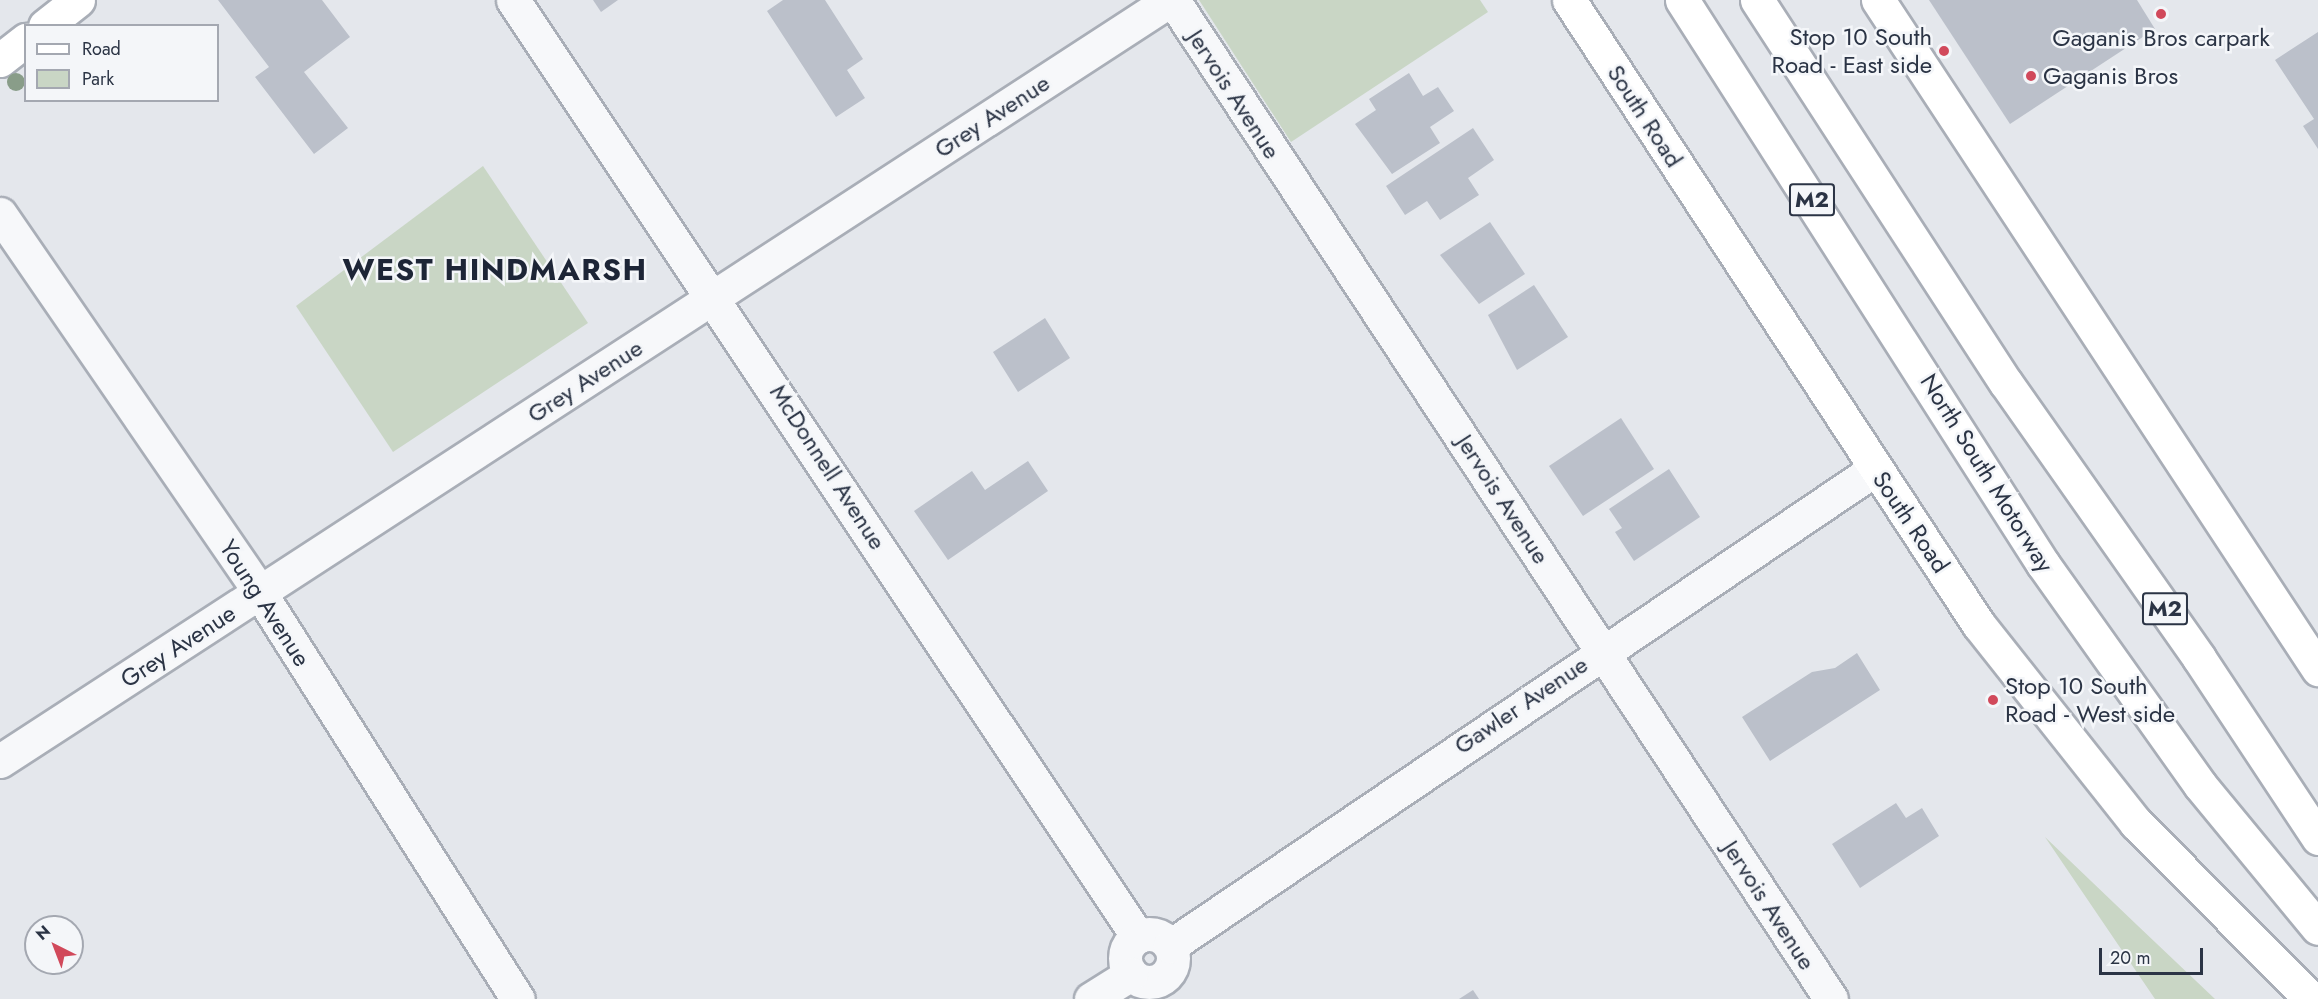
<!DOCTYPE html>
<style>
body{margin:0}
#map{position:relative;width:2318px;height:999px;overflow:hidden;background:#e4e7ec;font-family:Jost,sans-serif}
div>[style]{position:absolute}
.green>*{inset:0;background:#c9d6c5}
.building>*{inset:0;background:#bbc0ca}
.roads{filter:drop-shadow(2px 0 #a9aeb7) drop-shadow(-2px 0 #a9aeb7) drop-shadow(0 2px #a9aeb7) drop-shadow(0 -2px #a9aeb7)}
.street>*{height:33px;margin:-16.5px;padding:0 16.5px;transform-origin:16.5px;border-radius:16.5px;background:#f7f8fa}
.street>.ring{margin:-16.5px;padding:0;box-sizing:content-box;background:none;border:33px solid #f7f8fa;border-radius:50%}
.secondary>*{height:33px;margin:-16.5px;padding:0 16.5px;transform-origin:16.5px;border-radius:16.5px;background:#fff}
.primary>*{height:33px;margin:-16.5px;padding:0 16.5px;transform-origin:16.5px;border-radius:16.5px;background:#fff}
.highway>*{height:33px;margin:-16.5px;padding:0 16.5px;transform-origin:16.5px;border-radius:16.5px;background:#fff}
.trees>*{width:18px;height:18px;margin:-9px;border-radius:50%;background:#899d89}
.dots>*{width:16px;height:16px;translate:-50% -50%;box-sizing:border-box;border:3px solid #f4f6f9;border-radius:50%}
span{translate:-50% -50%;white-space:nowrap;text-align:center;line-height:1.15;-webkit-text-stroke:5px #f4f6f9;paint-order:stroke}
.shield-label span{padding:2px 4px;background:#f4f6f9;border:2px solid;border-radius:4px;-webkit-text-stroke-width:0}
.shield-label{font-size:22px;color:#2b3445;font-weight:700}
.poi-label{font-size:24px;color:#2b3445}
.right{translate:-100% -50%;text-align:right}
.left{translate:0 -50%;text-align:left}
.street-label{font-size:24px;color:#2b3445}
.district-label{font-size:30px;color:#1d2536;font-weight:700;letter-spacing:1.5px}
.legend{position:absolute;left:24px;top:24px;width:195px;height:78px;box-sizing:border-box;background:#f4f6f9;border:2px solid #a4a8b1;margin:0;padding:8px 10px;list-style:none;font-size:18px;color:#2b3445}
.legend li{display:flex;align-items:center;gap:12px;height:30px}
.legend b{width:30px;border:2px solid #a4a8b1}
.north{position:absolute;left:24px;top:915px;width:60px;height:60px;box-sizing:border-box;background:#f4f6f9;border:2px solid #a4a8b1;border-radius:50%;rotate:318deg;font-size:16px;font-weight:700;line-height:24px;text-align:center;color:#2b3445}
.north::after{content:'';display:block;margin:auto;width:21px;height:27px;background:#d1495b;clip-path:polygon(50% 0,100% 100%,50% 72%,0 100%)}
.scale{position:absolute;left:2099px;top:948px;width:104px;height:27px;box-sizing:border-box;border:3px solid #2b3445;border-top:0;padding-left:8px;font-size:18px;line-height:21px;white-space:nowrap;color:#2b3445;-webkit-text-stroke:4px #f4f6f9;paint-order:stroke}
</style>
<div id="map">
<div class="green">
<i style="clip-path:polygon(1199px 0,1480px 0,1488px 12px,1291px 142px)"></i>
<i style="clip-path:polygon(483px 166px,588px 323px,393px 452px,296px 306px)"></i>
<i style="clip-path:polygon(2045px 837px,2137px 925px,2215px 999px,2155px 999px)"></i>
</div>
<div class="building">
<i style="clip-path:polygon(218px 0,322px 0,350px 37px,304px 72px,348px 128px,314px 154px,255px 77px,269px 67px)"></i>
<i style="clip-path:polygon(593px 0,618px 0,601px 12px)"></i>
<i style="clip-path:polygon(783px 0,825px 0,863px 59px,847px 70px,865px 98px,836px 117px,767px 11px)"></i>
<i style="clip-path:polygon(1929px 0,2137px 0,2155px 29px,2010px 124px)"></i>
<i style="clip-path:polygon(2318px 32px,2318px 149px,2303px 126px,2314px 119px,2275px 60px)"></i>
<i style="clip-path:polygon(1409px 73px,1423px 96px,1438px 87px,1454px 111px,1430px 127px,1440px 143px,1392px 174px,1355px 124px,1376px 110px,1369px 99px)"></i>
<i style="clip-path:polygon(1473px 128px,1494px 160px,1468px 178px,1479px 195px,1440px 220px,1427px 201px,1405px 215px,1386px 186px)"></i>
<i style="clip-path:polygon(1490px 222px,1525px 274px,1479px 304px,1440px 255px)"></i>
<i style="clip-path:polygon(1534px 285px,1568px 337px,1517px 370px,1488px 315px)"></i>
<i style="clip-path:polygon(1045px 318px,1070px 358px,1018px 392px,993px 352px)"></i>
<i style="clip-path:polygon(1621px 418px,1654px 469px,1583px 516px,1549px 466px)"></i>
<i style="clip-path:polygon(1028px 461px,1048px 491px,948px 560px,914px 511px,972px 471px,985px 490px)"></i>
<i style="clip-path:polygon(1669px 469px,1700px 517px,1634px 561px,1615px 532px,1622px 528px,1609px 509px)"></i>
<i style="clip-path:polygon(1857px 653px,1880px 690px,1770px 761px,1742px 717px,1812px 672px,1835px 668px)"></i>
<i style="clip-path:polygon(1896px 803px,1906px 818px,1922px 808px,1939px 836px,1860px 888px,1832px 844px)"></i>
<i style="clip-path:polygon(1473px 990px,1479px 999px,1459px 999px)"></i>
</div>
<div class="roads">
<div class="street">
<i style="left:513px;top:0;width:1126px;rotate:56.3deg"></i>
<i style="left:1173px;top:0;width:1196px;rotate:56.63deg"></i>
<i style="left:0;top:214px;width:460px;rotate:55.5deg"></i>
<i style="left:260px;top:593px;width:481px;rotate:57.6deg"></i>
<i style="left:0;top:761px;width:1396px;rotate:-33.04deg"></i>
<i class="ring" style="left:1125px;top:934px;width:15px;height:15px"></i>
<i style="left:1170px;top:946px;width:851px;rotate:-34.08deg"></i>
<i style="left:1091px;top:999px;width:47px;rotate:-32deg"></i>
</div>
<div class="secondary">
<i style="left:45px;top:26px;width:42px;rotate:-38.2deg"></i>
<i style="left:0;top:60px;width:33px;rotate:-38deg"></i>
</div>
<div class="primary">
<i style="left:1569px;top:0;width:747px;rotate:56.74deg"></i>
<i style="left:1979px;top:625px;width:253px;rotate:51.6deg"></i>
<i style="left:2136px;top:823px;width:248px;rotate:45.2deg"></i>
<i style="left:1878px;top:0;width:801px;rotate:56.67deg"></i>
</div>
<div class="highway">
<i style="left:1682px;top:0;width:670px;rotate:57.38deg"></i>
<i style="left:2043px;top:564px;width:271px;rotate:54.6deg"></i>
<i style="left:2200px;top:785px;width:185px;rotate:50.5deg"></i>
<i style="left:1757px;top:0;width:457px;rotate:57deg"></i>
<i style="left:2006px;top:383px;width:336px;rotate:54.9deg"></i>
<i style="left:2199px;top:658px;width:216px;rotate:56.5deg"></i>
</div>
</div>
<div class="trees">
<i style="left:16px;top:82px"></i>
</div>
<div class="dots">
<i style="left:2161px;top:14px;background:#d1495b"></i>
<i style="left:1944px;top:51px;background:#d1495b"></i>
<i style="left:2031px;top:76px;background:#d1495b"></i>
<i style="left:1993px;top:700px;background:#d1495b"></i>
</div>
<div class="shield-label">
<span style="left:1812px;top:200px">M2</span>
<span style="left:2165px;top:609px">M2</span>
</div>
<div class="poi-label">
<span class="right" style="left:1932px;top:51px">Stop 10 South<br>Road - East side</span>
<span style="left:2161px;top:38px">Gaganis Bros carpark</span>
<span class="left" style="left:2043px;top:76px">Gaganis Bros</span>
<span class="left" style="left:2005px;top:700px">Stop 10 South<br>Road - West side</span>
</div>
<div class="street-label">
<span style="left:1234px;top:94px;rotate:57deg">Jervois Avenue</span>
<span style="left:992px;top:116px;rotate:-33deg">Grey Avenue</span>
<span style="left:1645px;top:116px;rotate:57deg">South Road</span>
<span style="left:585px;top:381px;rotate:-33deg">Grey Avenue</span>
<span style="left:828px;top:467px;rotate:57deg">McDonnell Avenue</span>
<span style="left:1987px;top:473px;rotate:58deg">North South Motorway</span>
<span style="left:1503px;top:499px;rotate:57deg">Jervois Avenue</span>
<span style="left:1911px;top:522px;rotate:56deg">South Road</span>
<span style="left:265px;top:603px;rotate:57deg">Young Avenue</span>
<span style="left:178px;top:646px;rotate:-33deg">Grey Avenue</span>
<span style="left:1521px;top:705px;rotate:-34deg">Gawler Avenue</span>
<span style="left:1769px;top:905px;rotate:57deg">Jervois Avenue</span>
</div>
<div class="district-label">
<span style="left:495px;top:270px">WEST HINDMARSH</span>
</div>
<ul class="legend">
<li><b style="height:8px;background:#fff"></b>Road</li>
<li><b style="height:16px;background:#c9d6c5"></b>Park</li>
</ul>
<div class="north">N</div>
<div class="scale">20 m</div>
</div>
